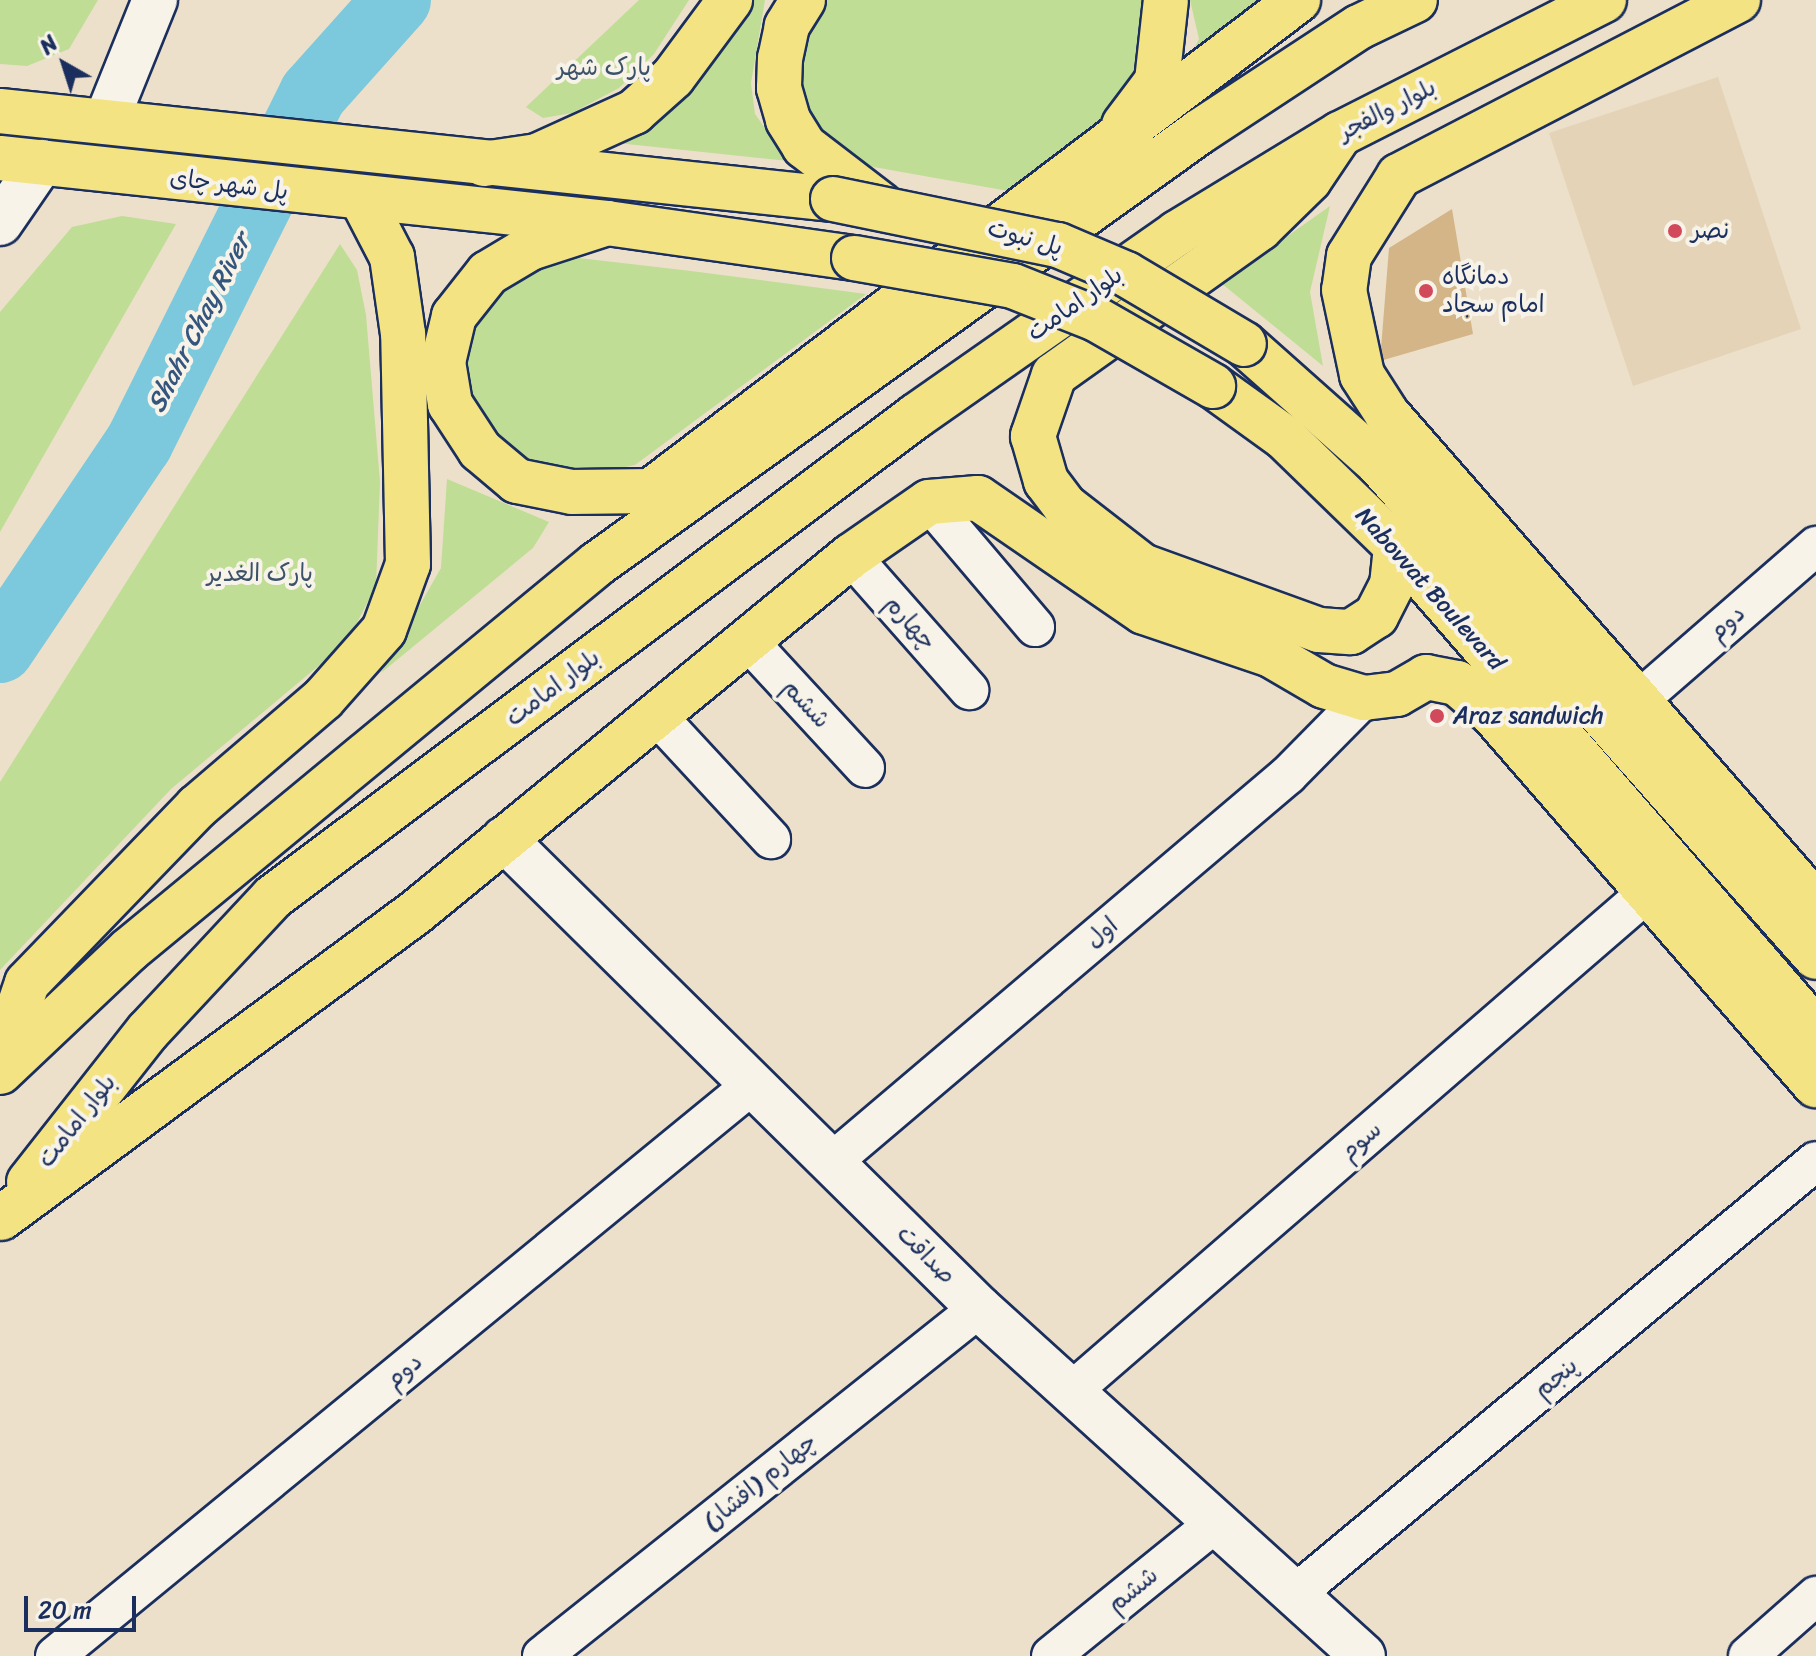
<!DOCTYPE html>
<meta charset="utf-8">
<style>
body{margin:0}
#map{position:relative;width:1816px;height:1656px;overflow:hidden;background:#ece0cb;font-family:Sriracha,"Playpen Sans Arabic",sans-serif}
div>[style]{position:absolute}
.built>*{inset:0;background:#e4d3b7}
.green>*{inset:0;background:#bfdd95}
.river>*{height:68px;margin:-34px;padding:0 34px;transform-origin:34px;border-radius:34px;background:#7cc8dc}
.building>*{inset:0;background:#d3b587}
.roads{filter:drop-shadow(2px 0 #1b2f5e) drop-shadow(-2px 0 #1b2f5e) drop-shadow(0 2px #1b2f5e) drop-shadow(0 -2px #1b2f5e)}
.street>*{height:38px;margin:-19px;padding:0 19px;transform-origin:19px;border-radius:19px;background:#f7f3e8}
.secondary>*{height:44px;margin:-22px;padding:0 22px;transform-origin:22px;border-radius:22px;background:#f7f3e8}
.primary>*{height:44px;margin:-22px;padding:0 22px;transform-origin:22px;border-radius:22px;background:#f4e382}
.highway>*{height:44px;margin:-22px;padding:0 22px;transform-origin:22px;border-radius:22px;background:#f4e382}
.bridges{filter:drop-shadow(2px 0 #1b2f5e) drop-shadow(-2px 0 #1b2f5e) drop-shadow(0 2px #1b2f5e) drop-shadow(0 -2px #1b2f5e)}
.primary-bridge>*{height:44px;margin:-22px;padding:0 22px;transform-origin:22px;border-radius:22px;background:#f4e382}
.dots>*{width:22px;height:22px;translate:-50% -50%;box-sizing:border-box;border:4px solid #f7f3e8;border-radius:50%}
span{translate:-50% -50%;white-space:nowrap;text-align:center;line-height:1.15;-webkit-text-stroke:8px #f7f3e8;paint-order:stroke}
.park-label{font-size:24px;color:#3c5269}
.street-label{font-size:24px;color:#1b2f5e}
.poi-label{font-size:24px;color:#1b2f5e}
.left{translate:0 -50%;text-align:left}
.water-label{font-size:26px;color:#33557e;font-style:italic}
.north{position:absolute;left:24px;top:24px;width:80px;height:80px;-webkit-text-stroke:6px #f7f3e8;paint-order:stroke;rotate:321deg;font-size:22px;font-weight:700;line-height:32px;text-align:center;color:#1b2f5e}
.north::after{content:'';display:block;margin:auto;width:28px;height:36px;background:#1b2f5e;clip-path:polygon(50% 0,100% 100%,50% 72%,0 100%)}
.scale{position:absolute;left:24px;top:1596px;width:112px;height:36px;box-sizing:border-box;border:4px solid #1b2f5e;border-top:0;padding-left:10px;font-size:24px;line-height:28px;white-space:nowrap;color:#1b2f5e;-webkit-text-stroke:6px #f7f3e8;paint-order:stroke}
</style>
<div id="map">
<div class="built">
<i style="clip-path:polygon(1718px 77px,1801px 329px,1633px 386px,1549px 133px)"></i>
</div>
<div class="green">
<i style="clip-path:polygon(0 0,98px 0,69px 49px,27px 66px,0 64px)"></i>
<i style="clip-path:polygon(639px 0,689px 0,654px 54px,619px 88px,572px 113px,543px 118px,526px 107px)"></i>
<i style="clip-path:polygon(753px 0,765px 0,751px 83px,755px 114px,788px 161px,608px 142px,700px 66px)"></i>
<i style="clip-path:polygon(820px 0,1143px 0,1139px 90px,1020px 193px,857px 164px,819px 132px,797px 85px,804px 23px)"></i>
<i style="clip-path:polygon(1190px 0,1278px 0,1183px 69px,1199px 39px)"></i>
<i style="clip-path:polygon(1330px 206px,1310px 292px,1323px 366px,1221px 283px)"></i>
<i style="clip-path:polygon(122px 216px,176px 224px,0 532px,0 312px,72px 227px)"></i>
<i style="clip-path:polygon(340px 244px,357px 270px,366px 315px,380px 482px,376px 586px,347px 642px,171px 789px,0 970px,0 782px)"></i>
<i style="clip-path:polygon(553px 255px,691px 271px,866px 294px,635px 465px,586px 475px,529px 466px,492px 440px,468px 393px,462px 350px,480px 306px,520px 269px)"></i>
<i style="clip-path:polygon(447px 479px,549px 522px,533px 548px,381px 673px,441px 568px)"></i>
</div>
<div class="river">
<i style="left:0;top:649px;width:249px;rotate:-56deg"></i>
<i style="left:139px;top:443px;width:390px;rotate:-63.5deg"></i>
<i style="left:313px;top:94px;width:126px;rotate:-48.2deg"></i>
</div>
<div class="building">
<i style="clip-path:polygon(1452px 209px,1473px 334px,1380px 361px,1389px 248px)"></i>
</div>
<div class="roads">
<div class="street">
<i style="left:929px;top:502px;width:164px;rotate:49.7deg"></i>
<i style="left:851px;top:556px;width:179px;rotate:48.6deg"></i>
<i style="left:747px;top:640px;width:174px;rotate:47.3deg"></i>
<i style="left:1639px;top:700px;width:235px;rotate:-41deg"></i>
<i style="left:657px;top:716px;width:168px;rotate:47.2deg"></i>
<i style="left:833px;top:1161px;width:597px;rotate:-40.31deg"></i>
<i style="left:1288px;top:775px;width:108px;rotate:-45.4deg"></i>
<i style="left:1073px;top:1390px;width:762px;rotate:-40.9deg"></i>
<i style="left:1295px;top:1594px;width:677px;rotate:-39.73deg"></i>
<i style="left:55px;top:1656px;width:901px;rotate:-39.33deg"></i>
<i style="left:542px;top:1656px;width:559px;rotate:-38.53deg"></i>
<i style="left:1051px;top:1656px;width:211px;rotate:-39deg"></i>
<i style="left:1748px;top:1656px;width:91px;rotate:-41.4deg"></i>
</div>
<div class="secondary">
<i style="left:106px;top:121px;width:131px;rotate:-68deg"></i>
<i style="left:0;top:223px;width:74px;rotate:-55.5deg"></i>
<i style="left:504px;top:839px;width:668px;rotate:44.64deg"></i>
<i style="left:979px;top:1308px;width:518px;rotate:42.18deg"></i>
</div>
<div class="primary">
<i style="left:803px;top:0;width:31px;rotate:122deg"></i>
<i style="left:787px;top:26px;width:33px;rotate:102deg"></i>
<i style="left:780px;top:58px;width:30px;rotate:92deg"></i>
<i style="left:779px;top:88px;width:33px;rotate:74deg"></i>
<i style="left:788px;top:120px;width:31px;rotate:58deg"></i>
<i style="left:804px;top:146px;width:97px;rotate:37.5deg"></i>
<i style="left:0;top:111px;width:838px;rotate:6.03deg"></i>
<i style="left:1124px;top:125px;width:55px;rotate:-53.1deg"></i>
<i style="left:1157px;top:81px;width:81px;rotate:-83.7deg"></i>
<i style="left:1340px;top:134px;width:55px;rotate:124deg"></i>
<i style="left:1309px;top:180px;width:69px;rotate:135.6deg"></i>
<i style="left:1260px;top:228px;width:253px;rotate:144.5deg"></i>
<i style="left:1054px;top:375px;width:65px;rotate:109deg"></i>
<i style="left:1033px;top:436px;width:47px;rotate:73.9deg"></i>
<i style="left:1046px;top:481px;width:31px;rotate:53deg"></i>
<i style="left:1065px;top:506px;width:98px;rotate:37.9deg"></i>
<i style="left:1142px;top:566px;width:188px;rotate:19.9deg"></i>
<i style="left:1319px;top:630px;width:32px;rotate:4deg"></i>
<i style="left:1351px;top:632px;width:30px;rotate:-33deg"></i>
<i style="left:1376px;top:616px;width:35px;rotate:-63deg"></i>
<i style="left:1392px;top:585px;width:39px;rotate:-84deg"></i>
<i style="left:0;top:158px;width:610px;rotate:6.11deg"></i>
<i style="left:607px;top:223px;width:249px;rotate:8.1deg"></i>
<i style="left:1244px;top:344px;width:179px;rotate:41.6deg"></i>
<i style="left:1378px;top:463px;width:660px;rotate:48.44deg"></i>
<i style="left:1213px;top:386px;width:87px;rotate:35.7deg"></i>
<i style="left:1284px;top:437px;width:156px;rotate:44.2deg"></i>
<i style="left:1396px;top:546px;width:641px;rotate:49.05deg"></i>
<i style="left:0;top:1062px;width:83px;rotate:-71.1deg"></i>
<i style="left:27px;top:983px;width:245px;rotate:-46deg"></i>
<i style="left:197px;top:807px;width:166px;rotate:-40.6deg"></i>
<i style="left:323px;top:699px;width:92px;rotate:-48.5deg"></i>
<i style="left:384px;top:630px;width:70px;rotate:-70deg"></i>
<i style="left:408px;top:564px;width:230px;rotate:-91.2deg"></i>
<i style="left:403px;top:334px;width:78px;rotate:-98.1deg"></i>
<i style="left:392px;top:257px;width:63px;rotate:-117.4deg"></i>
</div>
<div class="highway">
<i style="left:1738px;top:0;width:382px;rotate:152.6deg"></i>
<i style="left:1399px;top:176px;width:94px;rotate:122deg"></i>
<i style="left:1349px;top:256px;width:34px;rotate:98deg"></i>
<i style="left:1344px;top:290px;width:87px;rotate:78deg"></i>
<i style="left:1362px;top:375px;width:46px;rotate:57.3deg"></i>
<i style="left:1387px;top:414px;width:651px;rotate:48.8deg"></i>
<i style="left:484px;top:164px;width:54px;rotate:-8.6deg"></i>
<i style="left:537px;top:156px;width:107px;rotate:-24.4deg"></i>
<i style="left:634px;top:112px;width:52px;rotate:-41.9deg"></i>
<i style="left:673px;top:77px;width:96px;rotate:-53.5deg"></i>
<i style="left:607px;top:223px;width:81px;rotate:162deg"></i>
<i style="left:530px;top:248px;width:49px;rotate:149.2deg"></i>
<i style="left:488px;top:273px;width:55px;rotate:128.3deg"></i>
<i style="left:454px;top:316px;width:47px;rotate:103.4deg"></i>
<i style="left:443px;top:362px;width:43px;rotate:80.5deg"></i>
<i style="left:450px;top:404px;width:55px;rotate:56.9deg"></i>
<i style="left:480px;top:450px;width:48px;rotate:40deg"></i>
<i style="left:517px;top:481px;width:56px;rotate:11.3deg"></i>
<i style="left:572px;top:492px;width:79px;rotate:-0.7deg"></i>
<i style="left:656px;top:487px;width:806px;rotate:-37.18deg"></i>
<i style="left:0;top:1072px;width:178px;rotate:-43.4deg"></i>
<i style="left:129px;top:950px;width:607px;rotate:-39.52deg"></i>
<i style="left:597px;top:564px;width:741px;rotate:-35.66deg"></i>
<i style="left:1199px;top:132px;width:191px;rotate:-33.3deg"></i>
<i style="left:1359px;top:27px;width:62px;rotate:-25.7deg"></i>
<i style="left:29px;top:1182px;width:192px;rotate:-51.8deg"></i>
<i style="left:148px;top:1031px;width:183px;rotate:-47deg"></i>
<i style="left:273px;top:897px;width:803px;rotate:-36.8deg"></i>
<i style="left:916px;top:416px;width:319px;rotate:-35deg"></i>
<i style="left:1177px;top:233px;width:191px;rotate:-31.3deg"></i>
<i style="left:1340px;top:134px;width:296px;rotate:-26.9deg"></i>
<i style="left:1px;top:1218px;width:516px;rotate:-36.4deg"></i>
<i style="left:416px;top:912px;width:562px;rotate:-39.3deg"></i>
<i style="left:851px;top:556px;width:95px;rotate:-34.7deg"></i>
<i style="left:929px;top:502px;width:49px;rotate:-4.7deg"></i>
<i style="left:978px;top:498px;width:201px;rotate:34.5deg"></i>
<i style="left:1144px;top:612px;width:134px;rotate:18.7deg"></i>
<i style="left:1271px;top:655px;width:61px;rotate:30.3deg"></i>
<i style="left:1324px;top:686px;width:42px;rotate:16.7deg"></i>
<i style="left:1364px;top:698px;width:33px;rotate:-7deg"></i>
<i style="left:1397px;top:694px;width:34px;rotate:-30deg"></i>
<i style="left:1426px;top:677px;width:32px;rotate:11deg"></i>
<i style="left:1457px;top:683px;width:48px;rotate:40.7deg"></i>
<i style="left:1493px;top:714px;width:492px;rotate:49deg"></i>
</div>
</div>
<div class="bridges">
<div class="primary-bridge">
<i style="left:833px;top:199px;width:230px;rotate:11.6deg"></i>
<i style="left:1058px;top:245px;width:74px;rotate:23.1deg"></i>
<i style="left:1126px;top:274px;width:137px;rotate:30.7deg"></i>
<i style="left:854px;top:258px;width:161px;rotate:10deg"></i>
<i style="left:1013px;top:286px;width:89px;rotate:21.7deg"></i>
<i style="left:1096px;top:319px;width:135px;rotate:29.8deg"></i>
</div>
</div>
<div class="dots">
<i style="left:1675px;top:231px;background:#d1495b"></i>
<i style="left:1426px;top:291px;background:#d1495b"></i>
<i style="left:1437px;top:716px;background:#d1495b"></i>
</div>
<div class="park-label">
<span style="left:604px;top:68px">پارک شهر</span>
<span style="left:260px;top:574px">پارک الغدیر</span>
</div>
<div class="street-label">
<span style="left:1387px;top:110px;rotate:-27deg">بلوار والفجر</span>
<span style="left:229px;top:185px;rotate:7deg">پل شهر چای</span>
<span style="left:1025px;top:238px;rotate:16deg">پل نبوت</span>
<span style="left:1075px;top:304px;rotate:-35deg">بلوار امامت</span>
<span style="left:1430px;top:589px;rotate:48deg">Nabovvat Boulevard</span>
<span style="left:910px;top:623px;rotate:48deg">چهارم</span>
<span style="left:1727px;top:623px;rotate:-41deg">دوم</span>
<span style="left:553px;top:688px;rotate:-37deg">بلوار امامت</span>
<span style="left:806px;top:704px;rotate:47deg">ششم</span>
<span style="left:1102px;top:933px;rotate:-40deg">اول</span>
<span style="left:77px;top:1121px;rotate:-52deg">بلوار امامت</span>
<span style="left:1361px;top:1141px;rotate:-41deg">سوم</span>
<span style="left:926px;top:1255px;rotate:45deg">صداقت</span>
<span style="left:404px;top:1371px;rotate:-39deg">دوم</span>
<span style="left:1556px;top:1378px;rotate:-40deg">پنجم</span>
<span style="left:760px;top:1482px;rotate:-39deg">چهارم (افشار)</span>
<span style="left:1133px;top:1590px;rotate:-39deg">ششم</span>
</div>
<div class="poi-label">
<span class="left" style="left:1691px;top:231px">نصر</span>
<span class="left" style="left:1442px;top:291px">دمانگاه<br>امام سجاد</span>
<span class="left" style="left:1453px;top:716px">Araz sandwich</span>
</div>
<div class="water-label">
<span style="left:199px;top:323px;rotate:-63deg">Shahr Chay River</span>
</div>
<div class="north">N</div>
<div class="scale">20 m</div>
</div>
